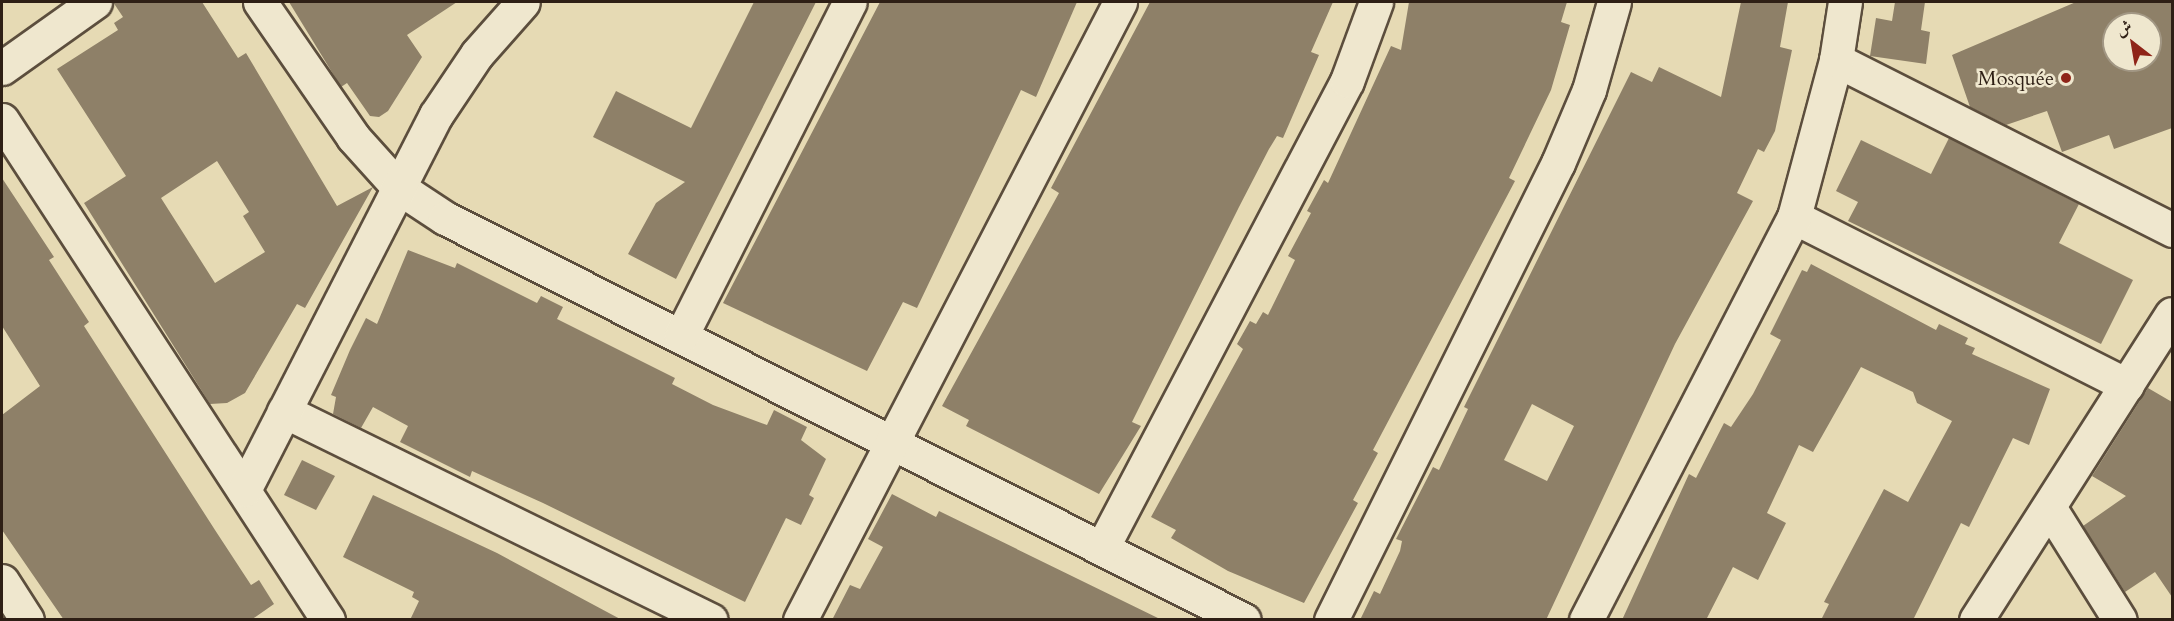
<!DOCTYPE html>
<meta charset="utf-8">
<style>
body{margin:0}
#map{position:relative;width:2174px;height:621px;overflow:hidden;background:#e6dab4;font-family:Cardo,Amiri,serif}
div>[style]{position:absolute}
.building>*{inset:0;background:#8e8068}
.roads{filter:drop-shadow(2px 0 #5c4e3d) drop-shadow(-2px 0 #5c4e3d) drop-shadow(0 2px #5c4e3d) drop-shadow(0 -2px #5c4e3d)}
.minor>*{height:33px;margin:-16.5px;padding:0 16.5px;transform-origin:16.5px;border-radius:16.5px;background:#efe7ce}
.dots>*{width:16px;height:16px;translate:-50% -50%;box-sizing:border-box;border:3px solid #efe7ce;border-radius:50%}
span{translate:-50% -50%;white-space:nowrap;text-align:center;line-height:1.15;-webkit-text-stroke:5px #efe7ce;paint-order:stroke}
.poi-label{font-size:20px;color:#2e1f15}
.right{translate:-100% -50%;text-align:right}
.frame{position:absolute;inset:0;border:3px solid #2e1f15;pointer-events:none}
.north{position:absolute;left:2102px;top:12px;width:60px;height:60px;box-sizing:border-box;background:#efe7ce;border:2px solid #a29784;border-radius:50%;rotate:329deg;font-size:16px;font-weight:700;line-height:24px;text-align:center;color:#2e1f15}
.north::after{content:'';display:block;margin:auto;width:21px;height:27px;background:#8f2418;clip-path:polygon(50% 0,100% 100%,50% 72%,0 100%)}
</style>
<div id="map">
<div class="building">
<i style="clip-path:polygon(evenodd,113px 2px,202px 2px,238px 58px,246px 53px,337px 206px,373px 187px,305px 308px,297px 304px,245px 393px,227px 403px,210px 404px,84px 203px,126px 176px,57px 69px,118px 30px,114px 23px,123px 17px,113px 2px,217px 161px,249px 212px,243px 216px,265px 252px,215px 283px,161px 198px,217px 161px)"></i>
<i style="clip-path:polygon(289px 2px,457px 2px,407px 35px,422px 57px,388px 111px,379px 117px,370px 116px,347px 83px,341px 87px)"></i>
<i style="clip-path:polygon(754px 2px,816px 2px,676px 279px,628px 254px,656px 203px,685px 182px,593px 137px,616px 91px,691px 128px)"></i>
<i style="clip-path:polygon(880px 2px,1077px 2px,1036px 97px,1021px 90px,917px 308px,903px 302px,867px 371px,723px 303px)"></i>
<i style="clip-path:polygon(1150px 2px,1333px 2px,1311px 52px,1319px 55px,1283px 138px,1277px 136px,1269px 149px,1239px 207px,1132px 422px,1141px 426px,1099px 494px,966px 426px,969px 420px,942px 406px,1059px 193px,1051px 188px)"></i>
<i style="clip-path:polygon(1409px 2px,1567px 2px,1561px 22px,1570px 25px,1551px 90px,1509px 178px,1515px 181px,1373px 450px,1378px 453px,1353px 500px,1358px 503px,1304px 603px,1228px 571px,1171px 538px,1176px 530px,1151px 517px,1243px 349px,1237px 344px,1250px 321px,1256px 324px,1263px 312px,1268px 315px,1295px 260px,1288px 256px,1311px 213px,1307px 211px,1324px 180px,1328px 183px,1391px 46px,1401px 50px)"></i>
<i style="clip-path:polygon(evenodd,1741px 2px,1788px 2px,1780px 47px,1792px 50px,1775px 131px,1764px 152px,1758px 149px,1737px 193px,1753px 201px,1675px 344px,1546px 620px,1360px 620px,1374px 591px,1380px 594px,1400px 551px,1402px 541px,1396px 539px,1433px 467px,1439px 470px,1468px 409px,1464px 407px,1631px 72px,1652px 82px,1659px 67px,1721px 97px,1741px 2px,1532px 404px,1574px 426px,1547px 481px,1504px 460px,1532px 404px)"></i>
<i style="clip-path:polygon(1895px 2px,1925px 2px,1921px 30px,1930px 32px,1926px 64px,1870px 56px,1876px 18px,1892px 21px)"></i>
<i style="clip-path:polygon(evenodd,2076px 2px,2172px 2px,2172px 128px,2114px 149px,2109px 135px,2062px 152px,2047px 111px,2006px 125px,1970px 107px,1952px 55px,2076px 2px,2114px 24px,2150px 24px,2150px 60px,2114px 60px,2114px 24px)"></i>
<i style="clip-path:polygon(1949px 138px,2079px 204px,2059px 243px,2133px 280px,2101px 344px,1848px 221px,1858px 202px,1836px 191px,1861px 140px,1931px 174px)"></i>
<i style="clip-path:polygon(2px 178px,54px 257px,49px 260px,89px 322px,84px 326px,215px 530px,251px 585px,259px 580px,274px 604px,251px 620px,64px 620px,2px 530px,2px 415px,40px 386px,2px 326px)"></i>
<i style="clip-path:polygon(408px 250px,455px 268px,457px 263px,537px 303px,541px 296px,563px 307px,557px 319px,675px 378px,672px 384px,713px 405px,767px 425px,774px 410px,807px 427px,801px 440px,826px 459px,809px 495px,814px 498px,801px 525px,786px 518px,745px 602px,543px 503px,472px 471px,470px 477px,400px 442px,408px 426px,373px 407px,361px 428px,333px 414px,336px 397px,331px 395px,350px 350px,366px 318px,377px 324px)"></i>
<i style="clip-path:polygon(1811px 264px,1936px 330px,1939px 324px,1968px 338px,1965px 344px,1975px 348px,1972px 354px,2050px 389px,2029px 445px,2013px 438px,1969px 527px,1961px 523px,1913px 620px,1821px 620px,1829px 604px,1824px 602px,1884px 489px,1908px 502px,1952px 421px,1917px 403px,1913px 392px,1861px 367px,1813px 452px,1799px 445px,1767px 513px,1786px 523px,1758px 580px,1733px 567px,1706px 620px,1622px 620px,1689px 474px,1696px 478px,1724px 423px,1731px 427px,1753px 394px,1781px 340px,1770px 334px,1802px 270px,1807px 272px)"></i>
<i style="clip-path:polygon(2148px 388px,2172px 402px,2172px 597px,2155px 572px,2125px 592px,2083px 526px,2126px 496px,2092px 476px)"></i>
<i style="clip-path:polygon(302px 460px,335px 476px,316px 510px,284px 495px)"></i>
<i style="clip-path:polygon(892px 494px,936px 517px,939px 511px,1162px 620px,832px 620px,850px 585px,860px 589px,883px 547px,868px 539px)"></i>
<i style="clip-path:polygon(373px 495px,497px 553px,622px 620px,410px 620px,419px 601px,412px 597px,414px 592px,343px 557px)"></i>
</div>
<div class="roads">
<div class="minor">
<i style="left:260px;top:2px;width:164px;rotate:55.4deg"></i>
<i style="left:353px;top:137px;width:67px;rotate:48deg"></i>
<i style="left:398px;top:187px;width:56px;rotate:33.4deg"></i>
<i style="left:445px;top:218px;width:894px;rotate:26.71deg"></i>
<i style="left:1836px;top:60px;width:377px;rotate:26.8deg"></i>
<i style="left:2px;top:68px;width:114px;rotate:-35.4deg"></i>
<i style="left:2px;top:120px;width:597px;rotate:56.9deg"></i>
<i style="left:1794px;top:217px;width:373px;rotate:26.8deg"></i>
<i style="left:681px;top:336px;width:374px;rotate:-63.2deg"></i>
<i style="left:284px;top:411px;width:475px;rotate:26.1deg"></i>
<i style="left:244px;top:490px;width:421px;rotate:-62.9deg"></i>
<i style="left:436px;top:115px;width:73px;rotate:-56.1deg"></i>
<i style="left:477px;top:54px;width:69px;rotate:-48.5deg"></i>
<i style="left:2049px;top:507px;width:133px;rotate:57.9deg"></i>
<i style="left:1102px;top:548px;width:527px;rotate:-62.32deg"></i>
<i style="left:1347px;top:81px;width:84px;rotate:-69.8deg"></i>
<i style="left:2px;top:581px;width:46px;rotate:57.3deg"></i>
<i style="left:800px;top:620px;width:696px;rotate:-62.62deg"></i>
<i style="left:1331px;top:620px;width:510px;rotate:-63.59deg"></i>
<i style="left:1558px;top:163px;width:79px;rotate:-67deg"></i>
<i style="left:1589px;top:90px;width:91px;rotate:-74.1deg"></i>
<i style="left:1586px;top:620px;width:454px;rotate:-62.7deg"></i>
<i style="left:1794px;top:217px;width:163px;rotate:-75deg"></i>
<i style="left:1836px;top:60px;width:59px;rotate:-81.2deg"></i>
<i style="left:1976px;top:620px;width:363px;rotate:-57.4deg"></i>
</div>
</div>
<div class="dots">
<i style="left:2066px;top:78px;background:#8f2418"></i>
</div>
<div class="poi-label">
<span class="right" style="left:2054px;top:78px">Mosquée</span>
</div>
<div class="frame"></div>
<div class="north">ش</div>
</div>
